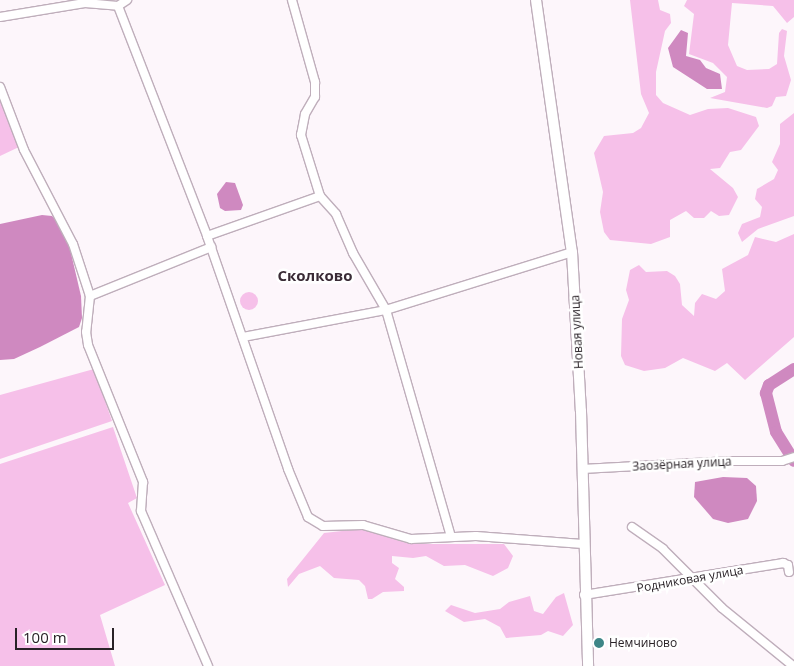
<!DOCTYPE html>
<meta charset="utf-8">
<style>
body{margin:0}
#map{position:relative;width:794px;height:666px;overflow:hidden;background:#fdf6fb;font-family:"Open Sans",sans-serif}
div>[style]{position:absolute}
.green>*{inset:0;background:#f6c0e9}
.round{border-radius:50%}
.water>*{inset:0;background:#cf89c0}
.river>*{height:12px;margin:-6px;padding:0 6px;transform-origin:6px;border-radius:6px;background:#cf89c0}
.roads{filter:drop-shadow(1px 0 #bfaebb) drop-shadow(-1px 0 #bfaebb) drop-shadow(0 1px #bfaebb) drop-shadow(0 -1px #bfaebb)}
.street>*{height:8px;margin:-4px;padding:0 4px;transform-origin:4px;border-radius:4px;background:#fff}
.secondary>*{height:10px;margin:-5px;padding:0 5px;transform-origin:5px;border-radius:5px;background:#fff}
.dots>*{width:14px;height:14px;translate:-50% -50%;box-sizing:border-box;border:2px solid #fff;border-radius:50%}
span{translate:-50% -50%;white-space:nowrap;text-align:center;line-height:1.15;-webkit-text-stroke:5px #fff;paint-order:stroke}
.street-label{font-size:12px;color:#292227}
.poi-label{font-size:12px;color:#292227}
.left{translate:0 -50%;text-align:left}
.quarter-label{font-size:15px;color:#3a2c36;font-weight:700}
.scale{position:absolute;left:15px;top:628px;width:99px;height:22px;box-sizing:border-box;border:2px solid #292227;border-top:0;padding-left:6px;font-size:15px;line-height:18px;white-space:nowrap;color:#292227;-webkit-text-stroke:4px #fff;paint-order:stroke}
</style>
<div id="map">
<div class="green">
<i style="clip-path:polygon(630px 0,658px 0,660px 10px,670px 14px,671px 23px,665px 31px,656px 72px,656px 95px,663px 103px,690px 115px,708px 109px,728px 108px,756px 117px,759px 126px,741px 150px,730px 152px,720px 168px,710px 169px,733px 188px,738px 197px,729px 215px,719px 216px,711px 211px,704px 218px,694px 218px,686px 211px,670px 220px,670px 237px,651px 244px,610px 240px,604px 232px,600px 212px,603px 192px,594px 153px,604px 136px,633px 133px,641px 128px,649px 113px,641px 94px)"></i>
<i style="clip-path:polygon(687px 0,794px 0,794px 17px,787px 23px,773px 6px,732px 3px,728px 45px,737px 66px,747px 70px,769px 69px,777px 64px,779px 33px,782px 29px,787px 31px,784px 56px,791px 80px,786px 96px,776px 97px,772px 106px,767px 108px,710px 98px,725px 92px,727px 77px,713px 63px,689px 54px,694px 14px,684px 6px)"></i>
<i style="clip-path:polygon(0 96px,19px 147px,0 156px)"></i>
<i style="clip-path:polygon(794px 113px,794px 216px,758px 229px,742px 242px,738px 233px,742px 224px,760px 217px,762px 207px,755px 199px,757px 189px,774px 179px,778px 170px,772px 162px,780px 144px,780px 124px)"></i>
<i style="clip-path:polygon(794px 234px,794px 337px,745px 380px,727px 363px,715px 371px,683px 358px,665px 368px,644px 371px,625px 365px,621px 356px,622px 319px,629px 300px,626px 290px,630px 270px,639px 265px,646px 272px,667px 271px,675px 276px,680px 284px,682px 305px,694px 316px,695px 303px,702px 294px,716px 299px,725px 291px,722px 269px,748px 255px,755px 237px,776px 242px)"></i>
<i class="round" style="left:240px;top:292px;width:18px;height:18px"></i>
<i style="clip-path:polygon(94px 369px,112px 421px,0 459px,0 395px)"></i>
<i style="clip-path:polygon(113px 427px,137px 498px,128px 503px,165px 585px,100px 615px,115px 666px,0 666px,0 464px)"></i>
<i style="clip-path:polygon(360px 529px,410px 544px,504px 544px,513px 556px,508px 568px,493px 576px,465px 565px,444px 566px,426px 556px,413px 558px,392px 556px,392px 563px,399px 568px,395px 579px,404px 587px,404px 591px,383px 592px,372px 599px,368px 599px,365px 586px,359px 580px,334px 578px,320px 566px,299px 574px,288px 587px,287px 579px,324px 533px)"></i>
<i style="clip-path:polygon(564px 593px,573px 625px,563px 636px,548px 631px,541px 635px,506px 638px,500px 627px,485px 619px,464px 622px,445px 611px,451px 605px,475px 613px,500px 609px,509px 602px,530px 596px,534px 611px,543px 614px,556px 597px)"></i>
</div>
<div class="water">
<i style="clip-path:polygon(681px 30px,688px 33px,686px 56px,700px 60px,706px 68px,720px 74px,722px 89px,707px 89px,673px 67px,668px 48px)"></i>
<i style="clip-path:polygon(226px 182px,235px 183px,243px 205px,241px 210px,225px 211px,220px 208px,217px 194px)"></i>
<i style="clip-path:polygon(42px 215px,52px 216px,59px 223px,70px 249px,81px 296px,82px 318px,79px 327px,40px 347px,14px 359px,0 360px,0 224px)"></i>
<i style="clip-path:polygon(723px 477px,747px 478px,756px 486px,757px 501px,748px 519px,728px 523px,713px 519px,694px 497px,695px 482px)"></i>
</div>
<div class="river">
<i style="left:794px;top:369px;width:30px;rotate:147deg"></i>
<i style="left:769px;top:385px;width:9px;rotate:111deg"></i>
<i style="left:766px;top:393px;width:40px;rotate:75.6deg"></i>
<i style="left:776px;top:432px;width:34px;rotate:58deg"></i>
</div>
<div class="roads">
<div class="street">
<i style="left:118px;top:6px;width:247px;rotate:68.8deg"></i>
<i style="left:207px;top:236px;width:247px;rotate:70.8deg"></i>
<i style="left:288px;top:469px;width:52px;rotate:67.4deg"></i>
<i style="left:308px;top:517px;width:17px;rotate:31deg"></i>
<i style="left:323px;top:526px;width:40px;rotate:-1.4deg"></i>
<i style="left:363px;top:525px;width:50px;rotate:16.3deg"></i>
<i style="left:411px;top:539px;width:65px;rotate:-2.6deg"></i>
<i style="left:476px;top:536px;width:107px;rotate:4.3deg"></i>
<i style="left:0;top:17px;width:86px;rotate:-9.4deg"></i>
<i style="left:85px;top:3px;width:33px;rotate:5deg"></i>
<i style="left:118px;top:6px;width:11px;rotate:-34deg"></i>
<i style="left:0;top:87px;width:67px;rotate:69.1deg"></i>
<i style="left:24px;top:150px;width:106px;rotate:62.5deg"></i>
<i style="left:73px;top:244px;width:55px;rotate:71.9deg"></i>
<i style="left:90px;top:296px;width:36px;rotate:96deg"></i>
<i style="left:86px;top:332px;width:13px;rotate:81deg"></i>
<i style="left:88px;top:345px;width:148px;rotate:68.1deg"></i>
<i style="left:143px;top:482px;width:29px;rotate:94deg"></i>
<i style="left:141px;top:511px;width:169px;rotate:66.6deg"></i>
<i style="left:320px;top:196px;width:24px;rotate:48deg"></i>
<i style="left:336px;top:214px;width:43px;rotate:66.4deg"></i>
<i style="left:353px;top:253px;width:66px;rotate:59.9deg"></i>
<i style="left:386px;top:310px;width:235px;rotate:74deg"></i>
<i style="left:207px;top:236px;width:120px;rotate:-19.5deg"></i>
<i style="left:320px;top:196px;width:64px;rotate:-107.3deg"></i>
<i style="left:301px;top:135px;width:21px;rotate:-79deg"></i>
<i style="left:305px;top:114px;width:20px;rotate:-60deg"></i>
<i style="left:315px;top:97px;width:15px;rotate:-90deg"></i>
<i style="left:315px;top:82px;width:85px;rotate:-105.7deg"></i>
<i style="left:90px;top:296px;width:131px;rotate:-22deg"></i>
<i style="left:243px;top:337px;width:146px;rotate:-10.7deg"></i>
<i style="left:386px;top:310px;width:195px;rotate:-17.3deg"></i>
<i style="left:582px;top:469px;width:148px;rotate:-3.1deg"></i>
<i style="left:730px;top:461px;width:52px"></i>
<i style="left:782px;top:461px;width:13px;rotate:-18deg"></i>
<i style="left:632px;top:527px;width:38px;rotate:35deg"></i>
<i style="left:663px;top:549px;width:83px;rotate:45deg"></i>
<i style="left:722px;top:608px;width:92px;rotate:39.2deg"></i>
<i style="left:584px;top:595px;width:202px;rotate:-9.1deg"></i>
<i style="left:783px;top:563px;width:5px;rotate:22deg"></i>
<i style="left:788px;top:565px;width:7px;rotate:82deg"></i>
</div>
<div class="secondary">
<i style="left:536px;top:0;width:255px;rotate:81.9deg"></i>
<i style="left:572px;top:252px;width:159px;rotate:86.8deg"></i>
<i style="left:581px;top:411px;width:255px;rotate:88.4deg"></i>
</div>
</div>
<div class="dots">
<i style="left:599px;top:643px;background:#3e8687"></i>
</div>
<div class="street-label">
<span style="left:577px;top:332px;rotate:-93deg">Новая улица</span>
<span style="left:682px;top:464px;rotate:-3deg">Заозёрная улица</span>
<span style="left:690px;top:579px;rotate:-10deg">Родниковая улица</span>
</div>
<div class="poi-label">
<span class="left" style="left:609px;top:643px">Немчиново</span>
</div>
<div class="quarter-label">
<span style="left:315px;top:276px">Сколково</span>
</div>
<div class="scale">100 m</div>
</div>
